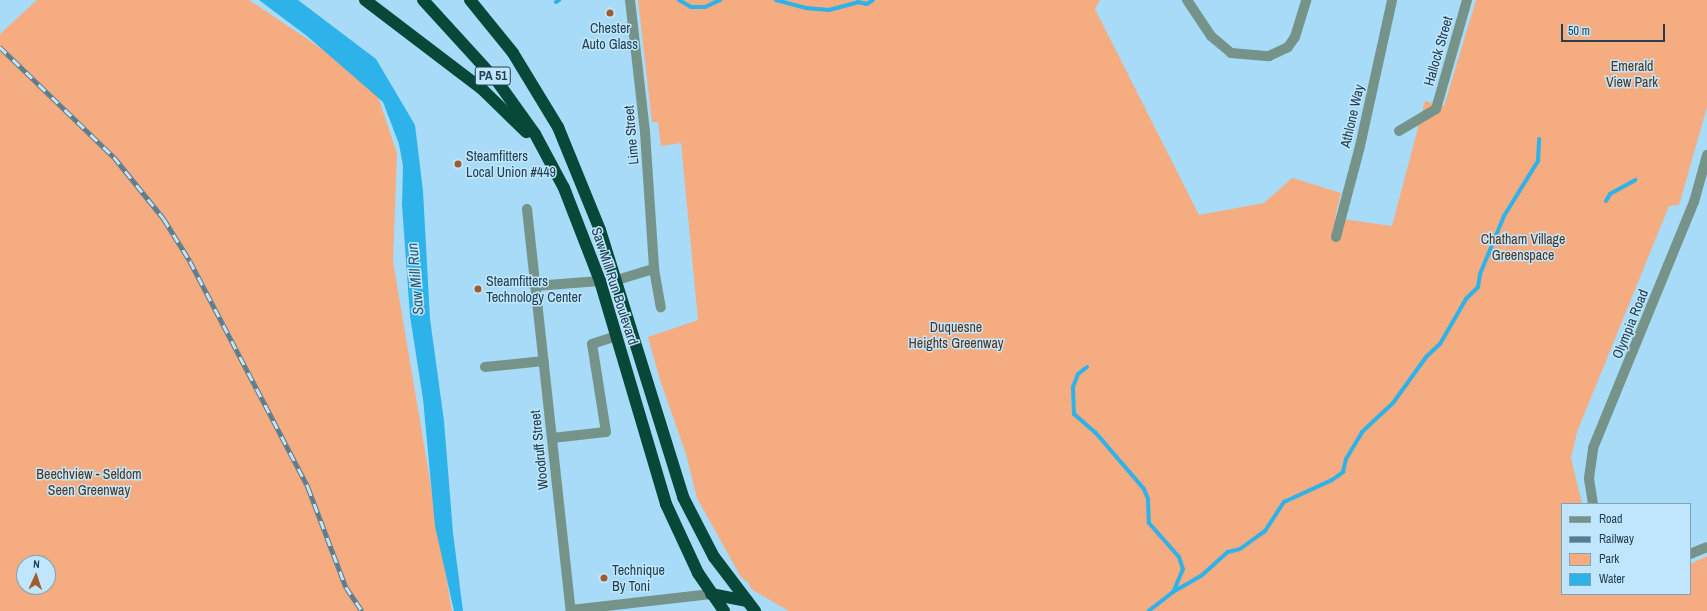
<!DOCTYPE html>
<style>
body{margin:0}
#map{position:relative;width:1707px;height:611px;overflow:hidden;background:#a7dbf7;font-family:"Archivo Narrow",sans-serif}
div>[style]{position:absolute}
.green>*{inset:0;background:#f4ac80}
.water>*{inset:0;background:#2eb2ea}
.stream>*{height:4px;margin:-2px;padding:0 2px;transform-origin:2px;border-radius:2px;background:#2eb2ea}
.minor>*{height:10px;margin:-5px;padding:0 5px;transform-origin:5px;border-radius:5px;background:#759389}
.highway>*{height:12px;margin:-6px;padding:0 6px;transform-origin:6px;border-radius:6px;background:#074839}
.rail>*{height:4.5px;margin-top:-2.25px;transform-origin:0;background:repeating-linear-gradient(90deg,#bfe6fc 0 9px,#577c90 0 18px);box-sizing:border-box;border-block:1px solid #577c90}
.dots>*{width:11px;height:11px;translate:-50% -50%;box-sizing:border-box;border:2px solid #bfe6fc;border-radius:50%}
span{translate:-50% -50%;white-space:nowrap;text-align:center;line-height:1.15;-webkit-text-stroke:3px #bfe6fc;paint-order:stroke}
.shield-label span{padding:1px 3px;background:#bfe6fc;border:1px solid;border-radius:3px;-webkit-text-stroke-width:0}
.shield-label{font-size:13px;color:#243f4e;font-weight:700}
.poi-label{font-size:14px;color:#243f4e}
.left{translate:0 -50%;text-align:left}
.street-label{font-size:14px;color:#243f4e}
.park-label{font-size:14px;color:#58321a}
.water-label{font-size:15px;color:#275971;font-style:italic}
.legend{position:absolute;left:1561px;top:503px;width:130px;height:92px;box-sizing:border-box;background:#bfe6fc;border:1px solid #81a3b6;margin:0;padding:5px 7px;list-style:none;font-size:12px;color:#243f4e}
.legend li{display:flex;align-items:center;gap:8px;height:20px}
.legend b{width:20px;border:1px solid #81a3b6}
.north{position:absolute;left:16px;top:555px;width:40px;height:40px;box-sizing:border-box;background:#bfe6fc;border:1px solid #81a3b6;border-radius:50%;rotate:3deg;font-size:11px;font-weight:700;line-height:16px;text-align:center;color:#243f4e}
.north::after{content:'';display:block;margin:auto;width:14px;height:18px;background:#a05b2e;clip-path:polygon(50% 0,100% 100%,50% 72%,0 100%)}
.scale{position:absolute;left:1561px;top:24px;width:104px;height:18px;box-sizing:border-box;border:2px solid #243f4e;border-top:0;padding-left:5px;font-size:12px;line-height:14px;white-space:nowrap;color:#243f4e;-webkit-text-stroke:3px #bfe6fc;paint-order:stroke}
</style>
<div id="map">
<div class="green">
<i style="clip-path:polygon(evenodd,37px 0,249px 0,374px 84px,397px 154px,393px 261px,452px 611px,0 611px,0 34px,37px 0,24px 563px,48px 563px,48px 587px,24px 587px,24px 563px)"></i>
<i style="clip-path:polygon(638px 0,1100px 0,1095px 9px,1199px 215px,1264px 203px,1292px 178px,1341px 193px,1335px 218px,1392px 226px,1425px 101px,1444px 106px,1476px 0,1707px 0,1707px 107px,1679px 205px,1669px 206px,1577px 432px,1571px 458px,1582px 504px,1562px 504px,1562px 594px,1690px 594px,1690px 564px,1707px 556px,1707px 611px,789px 611px,775px 603px,751px 589px,749px 583px,741px 577px,697px 498px,686px 454px,660px 380px,648px 337px,698px 320px,681px 143px,661px 146px,658px 122px,652px 122px)"></i>
</div>
<div class="water">
<i style="clip-path:polygon(259px 0,298px 0,376px 59px,415px 125px,423px 191px,430px 319px,444px 421px,453px 533px,463px 611px,454px 611px,435px 526px,423px 399px,410px 316px,402px 205px,403px 166px,399px 144px,383px 102px,307px 36px)"></i>
</div>
<div class="stream">
<i style="left:679px;top:0;width:14px;rotate:30deg"></i>
<i style="left:691px;top:7px;width:14px"></i>
<i style="left:705px;top:7px;width:17px;rotate:-25deg"></i>
<i style="left:776px;top:0;width:31px;rotate:15deg"></i>
<i style="left:806px;top:8px;width:23px;rotate:5deg"></i>
<i style="left:829px;top:10px;width:30px;rotate:-15deg"></i>
<i style="left:858px;top:2px;width:9px;rotate:13deg"></i>
<i style="left:867px;top:4px;width:7px;rotate:-34deg"></i>
<i style="left:556px;top:2px;width:4px;rotate:-34deg"></i>
<i style="left:1606px;top:201px;width:8px;rotate:-60deg"></i>
<i style="left:1610px;top:194px;width:29px;rotate:-29deg"></i>
<i style="left:1087px;top:367px;width:11px;rotate:142deg"></i>
<i style="left:1078px;top:374px;width:14px;rotate:111deg"></i>
<i style="left:1073px;top:387px;width:27px;rotate:88deg"></i>
<i style="left:1074px;top:414px;width:28px;rotate:41deg"></i>
<i style="left:1095px;top:432px;width:75px;rotate:49.3deg"></i>
<i style="left:1144px;top:489px;width:11px;rotate:68deg"></i>
<i style="left:1148px;top:499px;width:24px;rotate:88deg"></i>
<i style="left:1149px;top:523px;width:45px;rotate:48.6deg"></i>
<i style="left:1179px;top:557px;width:13px;rotate:72deg"></i>
<i style="left:1183px;top:569px;width:25px;rotate:113deg"></i>
<i style="left:1173px;top:592px;width:31px;rotate:142deg"></i>
<i style="left:1173px;top:592px;width:32px;rotate:-30deg"></i>
<i style="left:1201px;top:576px;width:36px;rotate:-42deg"></i>
<i style="left:1228px;top:552px;width:12px;rotate:-14deg"></i>
<i style="left:1240px;top:549px;width:31px;rotate:-36deg"></i>
<i style="left:1265px;top:531px;width:35px;rotate:-57deg"></i>
<i style="left:1284px;top:502px;width:53px;rotate:-24.6deg"></i>
<i style="left:1332px;top:480px;width:14px;rotate:-36deg"></i>
<i style="left:1343px;top:472px;width:13px;rotate:-77deg"></i>
<i style="left:1346px;top:459px;width:31px;rotate:-59deg"></i>
<i style="left:1362px;top:432px;width:42px;rotate:-43.1deg"></i>
<i style="left:1393px;top:403px;width:57px;rotate:-54.3deg"></i>
<i style="left:1426px;top:357px;width:19px;rotate:-43deg"></i>
<i style="left:1440px;top:344px;width:52px;rotate:-60deg"></i>
<i style="left:1466px;top:299px;width:17px;rotate:-45deg"></i>
<i style="left:1478px;top:287px;width:13px;rotate:-81deg"></i>
<i style="left:1480px;top:274px;width:63px;rotate:-67.5deg"></i>
<i style="left:1504px;top:216px;width:65px;rotate:-58.3deg"></i>
<i style="left:1538px;top:161px;width:22px;rotate:-87deg"></i>
</div>
<div class="minor">
<i style="left:630px;top:0;width:133px;rotate:83.5deg"></i>
<i style="left:645px;top:132px;width:137px;rotate:86.2deg"></i>
<i style="left:654px;top:269px;width:39px;rotate:80deg"></i>
<i style="left:1187px;top:0;width:43px;rotate:56.3deg"></i>
<i style="left:1211px;top:36px;width:26px;rotate:40deg"></i>
<i style="left:1231px;top:53px;width:38px;rotate:5deg"></i>
<i style="left:1269px;top:56px;width:21px;rotate:-25deg"></i>
<i style="left:1288px;top:47px;width:12px;rotate:-55deg"></i>
<i style="left:1295px;top:37px;width:39px;rotate:-73deg"></i>
<i style="left:1399px;top:131px;width:43px;rotate:-30.7deg"></i>
<i style="left:1436px;top:109px;width:113px;rotate:-74.1deg"></i>
<i style="left:527px;top:209px;width:404px;rotate:83.8deg"></i>
<i style="left:1336px;top:237px;width:94px;rotate:-75.2deg"></i>
<i style="left:1360px;top:146px;width:149px;rotate:-77.6deg"></i>
<i style="left:617px;top:280px;width:39px;rotate:-17deg"></i>
<i style="left:535px;top:286px;width:65px;rotate:-4.4deg"></i>
<i style="left:485px;top:367px;width:59px;rotate:-5.8deg"></i>
<i style="left:552px;top:438px;width:54px;rotate:-6.3deg"></i>
<i style="left:606px;top:432px;width:89px;rotate:-99deg"></i>
<i style="left:592px;top:344px;width:25px;rotate:-18deg"></i>
<i style="left:1593px;top:504px;width:26px;rotate:-99deg"></i>
<i style="left:1589px;top:478px;width:30px;rotate:-82deg"></i>
<i style="left:1593px;top:448px;width:266px;rotate:-67.7deg"></i>
<i style="left:1694px;top:202px;width:49px;rotate:-74.5deg"></i>
<i style="left:1690px;top:554px;width:18px;rotate:-22deg"></i>
<i style="left:571px;top:610px;width:141px;rotate:-6.5deg"></i>
</div>
<div class="highway">
<i style="left:365px;top:0;width:147px;rotate:37.3deg"></i>
<i style="left:482px;top:89px;width:62px;rotate:44.3deg"></i>
<i style="left:423px;top:0;width:110px;rotate:47.6deg"></i>
<i style="left:497px;top:81px;width:65px;rotate:54.4deg"></i>
<i style="left:535px;top:134px;width:61px;rotate:61.8deg"></i>
<i style="left:564px;top:188px;width:100px;rotate:68.8deg"></i>
<i style="left:600px;top:281px;width:233px;rotate:73.5deg"></i>
<i style="left:666px;top:504px;width:76px;rotate:65.1deg"></i>
<i style="left:698px;top:573px;width:46px;rotate:55.6deg"></i>
<i style="left:470px;top:0;width:68px;rotate:50.9deg"></i>
<i style="left:513px;top:53px;width:87px;rotate:58.7deg"></i>
<i style="left:558px;top:127px;width:111px;rotate:67.8deg"></i>
<i style="left:600px;top:230px;width:280px;rotate:72.7deg"></i>
<i style="left:683px;top:497px;width:68px;rotate:62.7deg"></i>
<i style="left:714px;top:557px;width:68px;rotate:52.8deg"></i>
<i style="left:711px;top:594px;width:37px;rotate:11deg"></i>
</div>
<div class="rail">
<i style="left:0;top:47px;width:158px;rotate:44deg"></i>
<i style="left:114px;top:157px;width:80px;rotate:51.1deg"></i>
<i style="left:164px;top:219px;width:49px;rotate:58.2deg"></i>
<i style="left:190px;top:261px;width:255px;rotate:62.4deg"></i>
<i style="left:308px;top:487px;width:107px;rotate:69.2deg"></i>
<i style="left:346px;top:587px;width:29px;rotate:56deg"></i>
</div>
<div class="dots">
<i style="left:610px;top:13px;background:#a05b2e"></i>
<i style="left:458px;top:164px;background:#a05b2e"></i>
<i style="left:478px;top:289px;background:#a05b2e"></i>
<i style="left:604px;top:578px;background:#a05b2e"></i>
</div>
<div class="shield-label">
<span style="left:493px;top:76px">PA 51</span>
</div>
<div class="poi-label">
<span style="left:610px;top:36px">Chester<br>Auto Glass</span>
<span class="left" style="left:466px;top:164px">Steamfitters<br>Local Union #449</span>
<span class="left" style="left:486px;top:289px">Steamfitters<br>Technology Center</span>
<span class="left" style="left:612px;top:578px">Technique<br>By Toni</span>
</div>
<div class="street-label">
<span style="left:1438px;top:51px;rotate:-74deg">Hallock Street</span>
<span style="left:1352px;top:116px;rotate:-77deg">Athlone Way</span>
<span style="left:631px;top:135px;rotate:-95deg">Lime Street</span>
<span style="left:615px;top:286px;rotate:72deg">Saw Mill Run Boulevard</span>
<span style="left:1630px;top:324px;rotate:-68deg">Olympia Road</span>
<span style="left:539px;top:450px;rotate:-96deg">Woodruff Street</span>
</div>
<div class="park-label">
<span style="left:1632px;top:74px">Emerald<br>View Park</span>
<span style="left:1523px;top:247px">Chatham Village<br>Greenspace</span>
<span style="left:956px;top:335px">Duquesne<br>Heights Greenway</span>
<span style="left:89px;top:482px">Beechview - Seldom<br>Seen Greenway</span>
</div>
<div class="water-label">
<span style="left:415px;top:279px;rotate:-95deg">Saw Mill Run</span>
</div>
<ul class="legend">
<li><b style="height:5px;background:#759389"></b>Road</li>
<li><b style="height:5px;background:#577c90"></b>Railway</li>
<li><b style="height:11px;background:#f4ac80"></b>Park</li>
<li><b style="height:11px;background:#2eb2ea"></b>Water</li>
</ul>
<div class="north">N</div>
<div class="scale">50 m</div>
</div>
